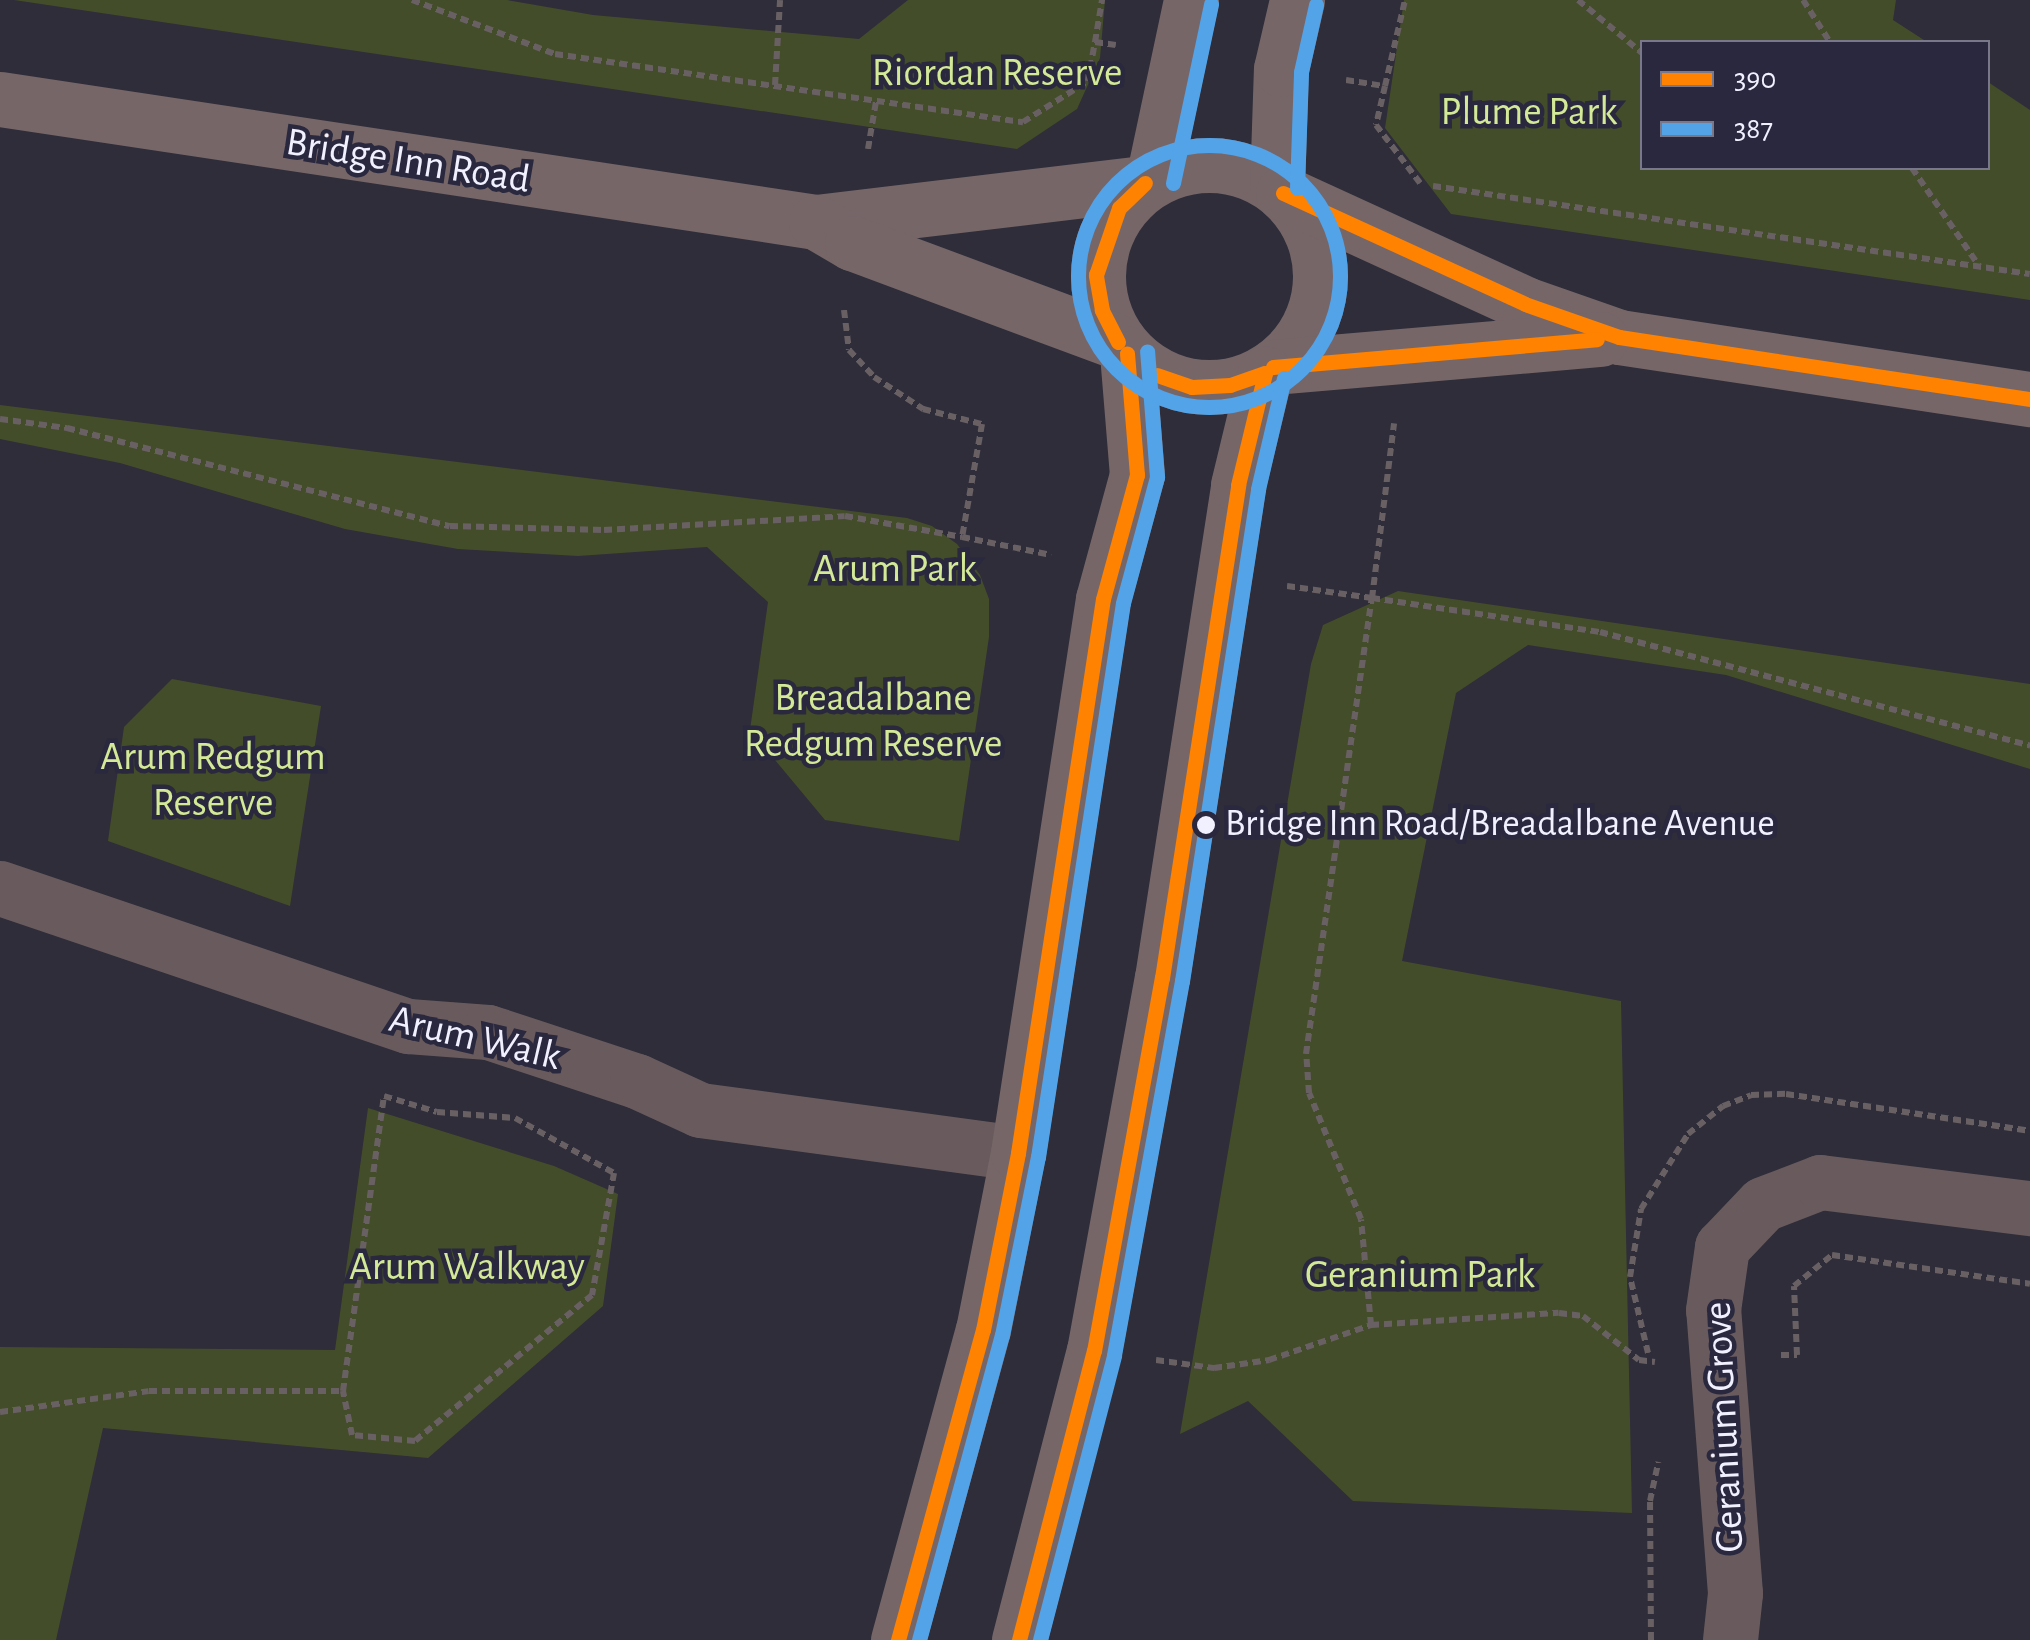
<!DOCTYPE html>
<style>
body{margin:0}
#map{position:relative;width:2030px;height:1640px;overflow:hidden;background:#2e2d39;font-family:"Alegreya Sans",sans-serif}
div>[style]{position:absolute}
.green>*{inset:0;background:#444d2a}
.path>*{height:6px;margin-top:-3px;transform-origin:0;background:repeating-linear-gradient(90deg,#696064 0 8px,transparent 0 13px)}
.street>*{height:55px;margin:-27.5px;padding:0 27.5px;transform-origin:27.5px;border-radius:27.5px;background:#695b5d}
.secondary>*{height:55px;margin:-27.5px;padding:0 27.5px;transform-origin:27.5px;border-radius:27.5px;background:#766668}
.secondary>.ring{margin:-27.5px;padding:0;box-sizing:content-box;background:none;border:55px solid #766668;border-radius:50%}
.bus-1>*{height:15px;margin:-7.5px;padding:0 7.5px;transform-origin:7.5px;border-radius:7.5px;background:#ff8200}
.bus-2>*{height:15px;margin:-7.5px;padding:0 7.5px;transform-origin:7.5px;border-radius:7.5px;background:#53a3e8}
.bus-2>.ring{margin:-7.5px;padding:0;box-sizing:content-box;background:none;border:15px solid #53a3e8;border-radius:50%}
.dots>*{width:28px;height:28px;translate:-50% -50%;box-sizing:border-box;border:5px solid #29283e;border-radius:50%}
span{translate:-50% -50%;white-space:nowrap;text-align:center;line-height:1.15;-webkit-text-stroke:9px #29283e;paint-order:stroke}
.bus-label{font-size:38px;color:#f0f0ff}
.left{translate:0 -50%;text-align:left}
.park-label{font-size:40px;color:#d3e997}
.street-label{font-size:40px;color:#f0f0ff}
.legend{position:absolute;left:1640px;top:40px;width:350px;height:130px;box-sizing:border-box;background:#29283e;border:2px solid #79788b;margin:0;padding:12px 18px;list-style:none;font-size:30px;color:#f0f0ff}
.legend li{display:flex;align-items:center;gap:20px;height:50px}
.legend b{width:50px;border:2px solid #79788b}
</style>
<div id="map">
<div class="green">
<i style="clip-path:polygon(14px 0,507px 0,593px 15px,859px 39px,908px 0,1105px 0,1100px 58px,1077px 109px,1017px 149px)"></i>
<i style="clip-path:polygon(1404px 0,1896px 0,1893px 20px,1927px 42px,1642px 42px,1642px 168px,1988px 168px,1988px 82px,2030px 110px,2030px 300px,1451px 214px,1385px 128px)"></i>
<i style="clip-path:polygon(0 405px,907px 518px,932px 526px,957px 544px,980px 575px,989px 599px,989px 637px,959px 841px,825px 820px,750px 730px,768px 602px,707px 547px,578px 556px,458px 549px,345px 529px,120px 463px,0 439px)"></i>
<i style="clip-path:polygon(1398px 591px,2030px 684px,2030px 769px,1726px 675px,1528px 645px,1456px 693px,1402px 961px,1621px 1001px,1632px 1513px,1353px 1501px,1248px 1401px,1180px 1434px,1311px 664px,1323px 625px)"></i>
<i style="clip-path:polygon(172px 679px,321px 706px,290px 906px,108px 841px,124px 727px)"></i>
<i style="clip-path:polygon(368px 1108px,554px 1166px,618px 1194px,603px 1306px,428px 1458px,103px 1428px,56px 1640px,0 1640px,0 1347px,335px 1350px)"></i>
</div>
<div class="path">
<i style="left:412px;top:0;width:153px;rotate:20.7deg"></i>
<i style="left:555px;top:54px;width:473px;rotate:8.3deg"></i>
<i style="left:1023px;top:122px;width:77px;rotate:-32.2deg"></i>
<i style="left:1088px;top:81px;width:40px;rotate:-80deg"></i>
<i style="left:1095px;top:42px;width:21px;rotate:8deg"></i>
<i style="left:1578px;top:0;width:83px;rotate:39.6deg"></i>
<i style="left:1803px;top:0;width:50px;rotate:57.3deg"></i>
<i style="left:1095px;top:42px;width:43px;rotate:-80.5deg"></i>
<i style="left:1346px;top:80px;width:39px;rotate:9deg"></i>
<i style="left:1385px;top:86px;width:40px;rotate:103deg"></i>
<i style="left:1376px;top:125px;width:73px;rotate:52.8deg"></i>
<i style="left:775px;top:85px;width:85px;rotate:-86.6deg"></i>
<i style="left:1385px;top:86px;width:88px;rotate:-76.9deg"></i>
<i style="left:868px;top:149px;width:49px;rotate:-80.5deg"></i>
<i style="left:1912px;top:168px;width:119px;rotate:55.6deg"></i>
<i style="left:1433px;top:186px;width:603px;rotate:8.39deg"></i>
<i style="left:844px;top:310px;width:40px;rotate:82.9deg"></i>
<i style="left:849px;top:350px;width:37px;rotate:47deg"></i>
<i style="left:874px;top:377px;width:59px;rotate:33.1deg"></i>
<i style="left:923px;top:409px;width:61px;rotate:14.3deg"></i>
<i style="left:982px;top:424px;width:115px;rotate:100deg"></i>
<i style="left:962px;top:537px;width:91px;rotate:11.4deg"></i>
<i style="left:0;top:419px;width:68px;rotate:7.7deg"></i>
<i style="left:67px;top:428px;width:395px;rotate:14.4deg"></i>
<i style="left:450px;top:526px;width:154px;rotate:1.5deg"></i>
<i style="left:604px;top:530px;width:241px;rotate:-3.3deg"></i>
<i style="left:845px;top:516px;width:119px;rotate:10.2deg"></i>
<i style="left:1287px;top:586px;width:86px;rotate:8deg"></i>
<i style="left:1372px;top:598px;width:176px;rotate:-82.8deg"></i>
<i style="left:384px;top:1096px;width:55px;rotate:16.8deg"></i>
<i style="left:437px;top:1112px;width:78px;rotate:4.4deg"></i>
<i style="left:515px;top:1118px;width:113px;rotate:29.1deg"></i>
<i style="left:614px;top:1173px;width:124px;rotate:100.2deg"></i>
<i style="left:592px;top:1295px;width:229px;rotate:140.5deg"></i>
<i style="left:415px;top:1441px;width:63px;rotate:-174.6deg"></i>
<i style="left:352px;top:1435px;width:45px;rotate:-101.6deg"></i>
<i style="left:343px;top:1391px;width:298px;rotate:-82.1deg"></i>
<i style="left:1371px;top:1325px;width:106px;rotate:-95.4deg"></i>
<i style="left:1361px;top:1219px;width:136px;rotate:-112.4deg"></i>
<i style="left:1309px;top:1093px;width:39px;rotate:-94deg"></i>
<i style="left:1306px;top:1054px;width:461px;rotate:-81.8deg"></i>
<i style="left:1372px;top:598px;width:231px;rotate:8.5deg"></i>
<i style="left:1600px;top:632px;width:445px;rotate:14.8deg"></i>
<i style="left:1648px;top:1353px;width:78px;rotate:-103.3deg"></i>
<i style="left:1630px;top:1277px;width:69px;rotate:-80.8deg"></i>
<i style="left:1641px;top:1209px;width:89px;rotate:-57.9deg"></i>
<i style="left:1688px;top:1134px;width:45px;rotate:-38.7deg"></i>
<i style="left:1723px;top:1106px;width:30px;rotate:-21deg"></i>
<i style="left:1751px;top:1095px;width:35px;rotate:-2deg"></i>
<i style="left:1786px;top:1094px;width:247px;rotate:8.6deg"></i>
<i style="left:1781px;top:1355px;width:16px"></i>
<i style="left:1797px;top:1355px;width:69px;rotate:-92.5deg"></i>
<i style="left:1794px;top:1286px;width:49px;rotate:-39.2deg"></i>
<i style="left:1832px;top:1255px;width:200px;rotate:8.3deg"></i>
<i style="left:1156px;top:1360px;width:59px;rotate:7.9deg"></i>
<i style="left:1214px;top:1368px;width:56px;rotate:-8.3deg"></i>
<i style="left:1269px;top:1360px;width:108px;rotate:-18.9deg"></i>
<i style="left:1371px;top:1325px;width:188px;rotate:-3.7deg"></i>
<i style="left:1559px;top:1313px;width:24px;rotate:7deg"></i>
<i style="left:1583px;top:1316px;width:71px;rotate:38.2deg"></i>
<i style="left:1639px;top:1360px;width:16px;rotate:7deg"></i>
<i style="left:0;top:1412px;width:150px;rotate:-8deg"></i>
<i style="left:149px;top:1391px;width:194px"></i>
<i style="left:1651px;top:1640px;width:139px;rotate:-90.4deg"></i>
<i style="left:1650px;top:1501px;width:40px;rotate:-78deg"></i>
</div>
<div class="street">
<i style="left:0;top:888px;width:431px;rotate:18.7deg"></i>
<i style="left:408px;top:1026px;width:80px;rotate:4.3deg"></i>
<i style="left:488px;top:1032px;width:157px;rotate:18.2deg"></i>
<i style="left:637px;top:1081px;width:69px;rotate:24.7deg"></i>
<i style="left:700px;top:1110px;width:321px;rotate:7.7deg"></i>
<i style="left:1730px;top:1640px;width:47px;rotate:-83.9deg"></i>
<i style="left:1735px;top:1593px;width:284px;rotate:-94.4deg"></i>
<i style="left:1713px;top:1310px;width:64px;rotate:-81.9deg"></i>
<i style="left:1722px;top:1247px;width:59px;rotate:-46.4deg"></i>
<i style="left:1763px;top:1204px;width:61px;rotate:-21.1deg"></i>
<i style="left:1820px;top:1182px;width:212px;rotate:7.1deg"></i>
</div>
<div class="secondary">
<i style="left:0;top:99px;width:825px;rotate:8.57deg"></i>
<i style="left:816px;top:222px;width:331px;rotate:-6.8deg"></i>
<i class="ring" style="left:1098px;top:165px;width:167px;height:167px"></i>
<i style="left:1153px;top:179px;width:183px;rotate:-78deg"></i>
<i style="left:1277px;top:187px;width:118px;rotate:-88.1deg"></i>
<i style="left:1281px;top:69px;width:71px;rotate:-76.9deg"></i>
<i style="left:1283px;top:193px;width:266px;rotate:24.6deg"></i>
<i style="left:1525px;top:304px;width:100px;rotate:19.3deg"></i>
<i style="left:1619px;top:337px;width:416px;rotate:8.6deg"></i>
<i style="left:816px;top:222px;width:42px;rotate:30.3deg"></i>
<i style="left:852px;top:243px;width:284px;rotate:20.4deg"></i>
<i style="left:1273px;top:367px;width:329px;rotate:-4.9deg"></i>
<i style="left:898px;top:1640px;width:321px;rotate:-74.7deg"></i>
<i style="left:983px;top:1330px;width:180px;rotate:-78.8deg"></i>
<i style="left:1018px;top:1153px;width:560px;rotate:-81.28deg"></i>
<i style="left:1103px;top:599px;width:129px;rotate:-74.7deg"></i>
<i style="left:1137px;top:475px;width:122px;rotate:-94.7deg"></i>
<i style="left:1019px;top:1640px;width:299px;rotate:-75.5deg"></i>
<i style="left:1094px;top:1351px;width:379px;rotate:-79.7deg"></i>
<i style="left:1162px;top:978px;width:499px;rotate:-81.2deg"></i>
<i style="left:1238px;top:485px;width:115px;rotate:-76.4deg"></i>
</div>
<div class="bus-1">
<i style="left:1283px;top:193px;width:266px;rotate:24.6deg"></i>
<i style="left:1525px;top:304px;width:100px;rotate:19.3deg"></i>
<i style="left:1619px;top:337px;width:416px;rotate:8.6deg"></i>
<i style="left:1118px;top:342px;width:36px;rotate:-117deg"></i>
<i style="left:1102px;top:310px;width:36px;rotate:-100deg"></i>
<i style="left:1096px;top:275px;width:71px;rotate:-71.1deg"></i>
<i style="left:1119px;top:208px;width:36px;rotate:-44deg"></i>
<i style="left:1273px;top:367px;width:325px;rotate:-4.9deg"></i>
<i style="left:1157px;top:375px;width:37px;rotate:19deg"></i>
<i style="left:1192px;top:387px;width:38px;rotate:-3deg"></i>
<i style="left:1230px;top:385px;width:37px;rotate:-19deg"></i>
<i style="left:898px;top:1640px;width:321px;rotate:-74.7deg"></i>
<i style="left:983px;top:1330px;width:180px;rotate:-78.8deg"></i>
<i style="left:1018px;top:1153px;width:560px;rotate:-81.28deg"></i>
<i style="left:1103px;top:599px;width:129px;rotate:-74.7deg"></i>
<i style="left:1137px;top:475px;width:122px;rotate:-94.7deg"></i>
<i style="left:1019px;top:1640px;width:299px;rotate:-75.5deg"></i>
<i style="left:1094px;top:1351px;width:379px;rotate:-79.7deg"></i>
<i style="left:1162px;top:978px;width:499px;rotate:-81.2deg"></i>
<i style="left:1238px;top:485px;width:115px;rotate:-76.4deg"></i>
</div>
<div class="bus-2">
<i class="ring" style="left:1078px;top:145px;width:247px;height:247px"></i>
<i style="left:1173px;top:183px;width:183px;rotate:-78deg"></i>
<i style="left:1297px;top:188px;width:116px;rotate:-88deg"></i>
<i style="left:1301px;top:72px;width:69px;rotate:-77.4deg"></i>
<i style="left:919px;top:1640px;width:316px;rotate:-74.8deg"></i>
<i style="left:1002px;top:1335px;width:182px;rotate:-78.6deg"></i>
<i style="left:1038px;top:1157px;width:560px;rotate:-81.28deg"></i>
<i style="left:1123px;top:603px;width:131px;rotate:-74.9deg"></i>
<i style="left:1157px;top:477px;width:126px;rotate:-94.5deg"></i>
<i style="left:1040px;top:1640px;width:294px;rotate:-75.4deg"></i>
<i style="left:1114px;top:1355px;width:380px;rotate:-79.7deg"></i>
<i style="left:1182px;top:981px;width:498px;rotate:-81.2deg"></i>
<i style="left:1258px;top:489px;width:114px;rotate:-76.8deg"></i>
</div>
<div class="dots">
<i style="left:1206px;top:825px;background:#f0f0ff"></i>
</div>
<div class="bus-label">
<span class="left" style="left:1225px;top:825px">Bridge Inn Road/Breadalbane Avenue</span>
</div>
<div class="park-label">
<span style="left:997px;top:73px">Riordan Reserve</span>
<span style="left:1529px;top:112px">Plume Park</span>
<span style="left:895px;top:569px">Arum Park</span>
<span style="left:873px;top:721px">Breadalbane<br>Redgum Reserve</span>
<span style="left:213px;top:780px">Arum Redgum<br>Reserve</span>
<span style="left:467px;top:1267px">Arum Walkway</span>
<span style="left:1420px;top:1275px">Geranium Park</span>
</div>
<div class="street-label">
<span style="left:408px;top:161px;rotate:9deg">Bridge Inn Road</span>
<span style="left:475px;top:1038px;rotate:13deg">Arum Walk</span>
<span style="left:1724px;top:1427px;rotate:-93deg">Geranium Grove</span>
</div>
<ul class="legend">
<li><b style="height:12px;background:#ff8200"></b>390</li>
<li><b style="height:12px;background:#53a3e8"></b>387</li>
</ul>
</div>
